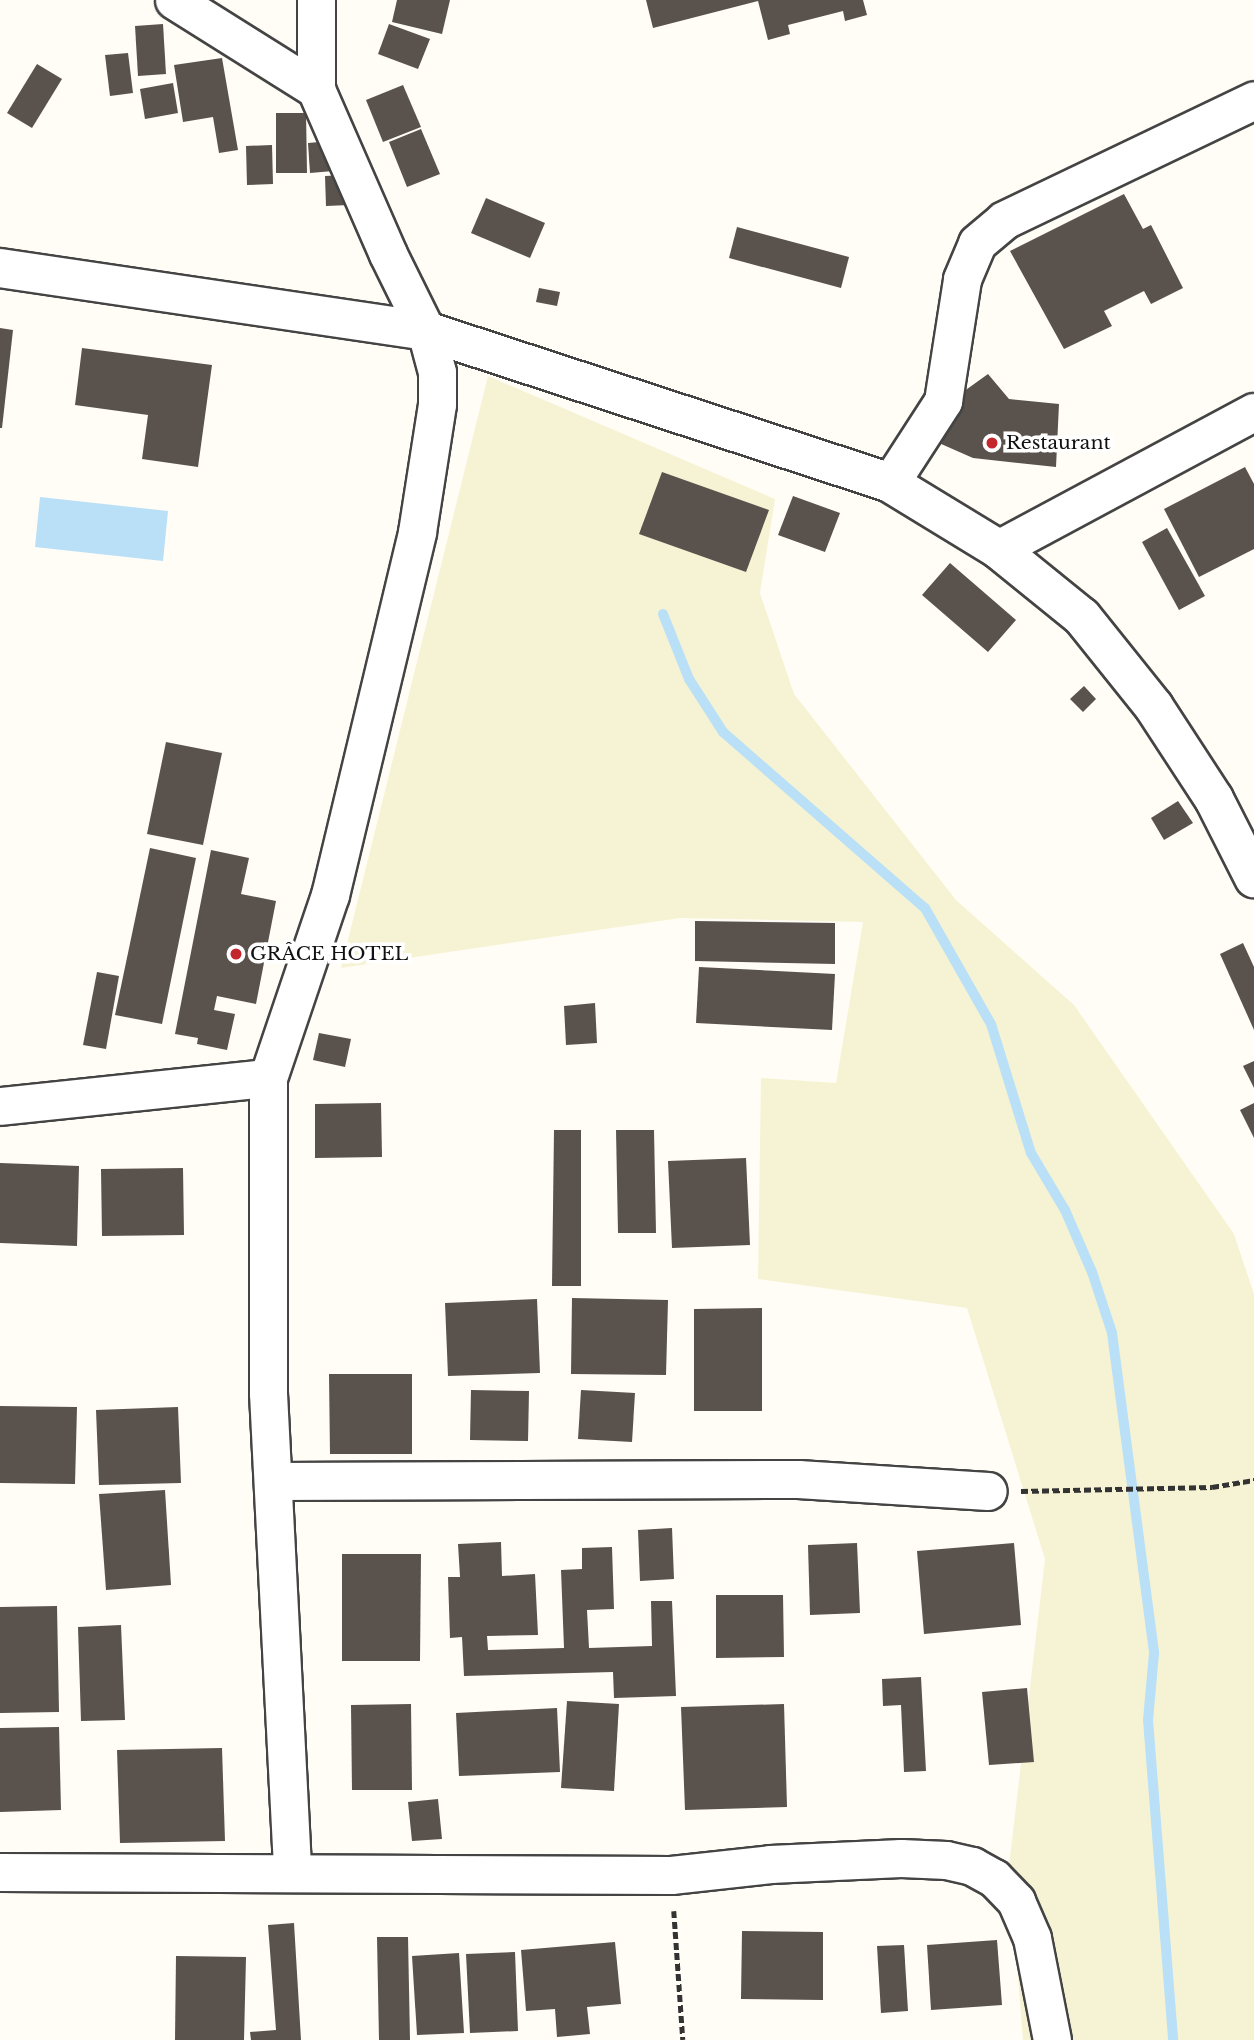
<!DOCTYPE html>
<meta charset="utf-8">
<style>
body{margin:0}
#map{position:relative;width:1254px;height:2040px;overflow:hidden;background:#fffdf5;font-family:"Libre Baskerville",serif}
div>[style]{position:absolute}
.farmland>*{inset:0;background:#f6f3d4}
.water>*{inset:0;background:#b9e0f7}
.stream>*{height:10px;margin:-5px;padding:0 5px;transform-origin:5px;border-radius:5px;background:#b9e0f7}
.building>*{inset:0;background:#5a524d}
.path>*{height:4.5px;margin-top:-2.25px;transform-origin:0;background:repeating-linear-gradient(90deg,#333 0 7px,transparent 0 10.5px)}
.roads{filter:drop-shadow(2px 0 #444) drop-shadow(-2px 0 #444) drop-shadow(0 2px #444) drop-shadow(0 -2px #444)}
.minor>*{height:37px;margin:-18.5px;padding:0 18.5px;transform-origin:18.5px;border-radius:18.5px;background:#fff}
.tertiary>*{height:38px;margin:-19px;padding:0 19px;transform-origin:19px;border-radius:19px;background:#fff}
.dots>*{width:19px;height:19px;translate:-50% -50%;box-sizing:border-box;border:4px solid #fff;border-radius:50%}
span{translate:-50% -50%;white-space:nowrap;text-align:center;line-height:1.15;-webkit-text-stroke:7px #fff;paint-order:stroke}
.poi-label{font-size:19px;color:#111}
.left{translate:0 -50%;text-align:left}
</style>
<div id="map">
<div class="farmland">
<i style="clip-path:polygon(488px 376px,775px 499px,760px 593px,794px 694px,956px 900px,1074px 1005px,1234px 1234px,1254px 1294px,1254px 2040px,1023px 2040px,1009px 1866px,1045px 1559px,967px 1308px,758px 1279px,761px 1078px,836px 1083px,863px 922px,680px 918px,341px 968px)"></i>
</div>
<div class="water">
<i style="clip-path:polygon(40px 497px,168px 511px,163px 561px,35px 547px)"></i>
</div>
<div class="stream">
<i style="left:663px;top:614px;width:70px;rotate:68.2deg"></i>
<i style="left:689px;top:679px;width:63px;rotate:57.3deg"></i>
<i style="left:723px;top:732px;width:268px;rotate:41.1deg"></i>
<i style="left:925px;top:908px;width:133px;rotate:60.4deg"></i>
<i style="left:991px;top:1024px;width:135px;rotate:72.8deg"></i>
<i style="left:1031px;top:1153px;width:66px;rotate:59.2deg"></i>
<i style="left:1065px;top:1210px;width:68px;rotate:66.5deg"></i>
<i style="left:1092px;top:1272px;width:64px;rotate:71.8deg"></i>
<i style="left:1112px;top:1333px;width:323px;rotate:82.5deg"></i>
<i style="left:1154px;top:1653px;width:67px;rotate:95.1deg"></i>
<i style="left:1148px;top:1720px;width:321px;rotate:85.5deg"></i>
</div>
<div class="building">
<i style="clip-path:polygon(397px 0,450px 0,442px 34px,392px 22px)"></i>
<i style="clip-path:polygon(646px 0,863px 0,867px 15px,845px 21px,843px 11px,788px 25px,790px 34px,768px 40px,758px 1px,653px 28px)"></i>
<i style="clip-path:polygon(163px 24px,166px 74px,138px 76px,135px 26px)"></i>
<i style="clip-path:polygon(389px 24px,430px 39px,418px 69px,378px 54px)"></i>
<i style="clip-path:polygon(128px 53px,133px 93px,110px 96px,105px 55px)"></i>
<i style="clip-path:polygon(222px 58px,238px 150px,219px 153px,213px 117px,183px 122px,174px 65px)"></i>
<i style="clip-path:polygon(37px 64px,62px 79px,32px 128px,7px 113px)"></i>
<i style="clip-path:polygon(173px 83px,178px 113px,145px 119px,140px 89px)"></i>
<i style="clip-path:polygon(403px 85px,421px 127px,383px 142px,366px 100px)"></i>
<i style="clip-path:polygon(276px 113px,306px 113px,307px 173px,276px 173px)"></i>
<i style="clip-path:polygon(421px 129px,440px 174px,407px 187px,389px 142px)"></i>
<i style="clip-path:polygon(331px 141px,333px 171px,310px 173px,308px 143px)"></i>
<i style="clip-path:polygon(272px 145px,273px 184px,247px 185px,246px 146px)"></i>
<i style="clip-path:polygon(347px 175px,349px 205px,326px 206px,325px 176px)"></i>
<i style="clip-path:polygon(1124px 194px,1143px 229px,1151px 225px,1183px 288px,1151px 304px,1144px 291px,1104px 311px,1112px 326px,1064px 349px,1010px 251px)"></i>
<i style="clip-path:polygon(486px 198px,545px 223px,530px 258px,471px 233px)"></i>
<i style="clip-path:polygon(737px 227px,849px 257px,841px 288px,729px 258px)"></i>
<i style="clip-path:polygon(539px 288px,560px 292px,557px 306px,536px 302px)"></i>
<i style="clip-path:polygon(0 328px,13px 330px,2px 428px,0 428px)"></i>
<i style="clip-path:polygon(82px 348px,212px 365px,198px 467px,142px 459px,148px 415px,75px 405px)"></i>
<i style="clip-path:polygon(988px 374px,1009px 399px,1059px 404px,1056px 467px,973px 458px,923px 436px,956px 397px)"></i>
<i style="clip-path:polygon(1245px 467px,1254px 484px,1254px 549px,1199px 577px,1164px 509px)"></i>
<i style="clip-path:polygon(662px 472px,769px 510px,746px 572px,639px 534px)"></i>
<i style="clip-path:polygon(793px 496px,840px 513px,825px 552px,778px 535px)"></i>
<i style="clip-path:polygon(1167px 528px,1205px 596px,1179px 610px,1142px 542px)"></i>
<i style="clip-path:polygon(950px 563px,1016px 620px,988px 652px,922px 595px)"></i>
<i style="clip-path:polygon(1084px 686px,1096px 699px,1083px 712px,1070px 699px)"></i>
<i style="clip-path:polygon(166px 742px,222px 753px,203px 845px,147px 834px)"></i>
<i style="clip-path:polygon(1178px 801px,1193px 823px,1164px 840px,1151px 818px)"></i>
<i style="clip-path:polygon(150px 848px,196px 858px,162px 1024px,115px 1015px)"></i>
<i style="clip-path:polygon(211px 850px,249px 858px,241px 894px,276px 901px,256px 1004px,217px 996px,214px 1010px,235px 1014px,227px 1050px,197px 1044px,198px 1038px,175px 1034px)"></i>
<i style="clip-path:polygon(695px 921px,835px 923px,835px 964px,695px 961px)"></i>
<i style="clip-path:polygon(1243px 943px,1254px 967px,1254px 1030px,1220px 954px)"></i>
<i style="clip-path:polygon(699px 967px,835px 974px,832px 1030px,696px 1023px)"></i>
<i style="clip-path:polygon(97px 972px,119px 976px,106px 1049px,83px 1045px)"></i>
<i style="clip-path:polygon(595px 1003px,597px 1043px,566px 1045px,564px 1006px)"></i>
<i style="clip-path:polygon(319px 1033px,351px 1039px,345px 1067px,313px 1060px)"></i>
<i style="clip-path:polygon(1254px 1061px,1254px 1088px,1243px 1066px)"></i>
<i style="clip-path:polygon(381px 1103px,382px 1157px,315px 1158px,315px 1104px)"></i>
<i style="clip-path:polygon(1254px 1103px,1254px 1138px,1240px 1110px)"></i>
<i style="clip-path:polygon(554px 1130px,581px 1130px,581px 1286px,552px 1286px)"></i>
<i style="clip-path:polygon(616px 1130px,654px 1130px,656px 1233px,618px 1233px)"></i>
<i style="clip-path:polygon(746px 1158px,750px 1245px,672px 1248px,668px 1161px)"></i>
<i style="clip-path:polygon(0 1163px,79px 1166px,77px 1246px,0 1243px)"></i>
<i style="clip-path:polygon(183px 1168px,184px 1235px,102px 1236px,101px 1169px)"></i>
<i style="clip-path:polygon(572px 1298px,668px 1300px,666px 1375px,571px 1374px)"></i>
<i style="clip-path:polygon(537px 1299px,540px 1373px,448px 1376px,445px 1303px)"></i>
<i style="clip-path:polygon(762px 1308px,762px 1411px,694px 1411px,694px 1309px)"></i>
<i style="clip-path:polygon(329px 1374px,412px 1374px,412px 1454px,330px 1454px)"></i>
<i style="clip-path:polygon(471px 1390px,529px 1391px,528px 1441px,470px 1440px)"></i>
<i style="clip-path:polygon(581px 1390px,635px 1393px,632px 1442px,578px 1439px)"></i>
<i style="clip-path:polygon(0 1406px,77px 1407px,75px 1484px,0 1483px)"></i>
<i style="clip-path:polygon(178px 1407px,181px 1483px,99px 1485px,96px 1410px)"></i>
<i style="clip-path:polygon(165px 1490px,171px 1585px,106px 1590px,99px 1494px)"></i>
<i style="clip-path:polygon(672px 1528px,674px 1579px,640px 1581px,638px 1530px)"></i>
<i style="clip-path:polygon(501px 1542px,502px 1576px,535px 1574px,538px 1635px,487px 1636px,488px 1650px,564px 1648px,561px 1570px,582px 1569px,582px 1548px,612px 1547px,614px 1609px,587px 1610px,589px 1648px,652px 1646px,651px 1601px,672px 1601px,676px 1696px,614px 1698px,613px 1672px,464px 1676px,462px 1637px,450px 1638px,448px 1577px,460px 1577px,458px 1544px)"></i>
<i style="clip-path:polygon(857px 1543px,860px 1613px,810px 1615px,808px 1545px)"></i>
<i style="clip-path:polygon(1014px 1543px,1021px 1625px,924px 1634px,917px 1551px)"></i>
<i style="clip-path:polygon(342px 1554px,421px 1554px,420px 1661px,342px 1661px)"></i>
<i style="clip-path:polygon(716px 1595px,783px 1595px,784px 1657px,716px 1658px)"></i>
<i style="clip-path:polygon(57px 1606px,59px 1712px,0 1713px,0 1607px)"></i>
<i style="clip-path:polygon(121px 1625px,125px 1720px,81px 1721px,78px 1627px)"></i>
<i style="clip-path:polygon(921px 1677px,926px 1771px,904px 1772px,901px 1705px,883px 1706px,882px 1679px)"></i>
<i style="clip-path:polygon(1027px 1688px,1034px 1762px,989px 1765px,982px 1692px)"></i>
<i style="clip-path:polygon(567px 1701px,619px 1704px,614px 1791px,561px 1788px)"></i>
<i style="clip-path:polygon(411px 1704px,412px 1790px,352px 1790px,351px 1705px)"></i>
<i style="clip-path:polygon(784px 1704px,787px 1807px,685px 1810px,681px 1707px)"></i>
<i style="clip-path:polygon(557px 1708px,560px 1772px,459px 1776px,456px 1713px)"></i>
<i style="clip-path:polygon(59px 1727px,61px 1810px,0 1812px,0 1728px)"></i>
<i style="clip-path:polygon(222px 1748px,225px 1841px,120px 1843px,117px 1750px)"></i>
<i style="clip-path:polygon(438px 1799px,442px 1839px,412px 1841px,408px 1802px)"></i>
<i style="clip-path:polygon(294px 1923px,301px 2040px,251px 2040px,250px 2032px,276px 2030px,268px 1925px)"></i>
<i style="clip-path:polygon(742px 1931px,823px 1932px,823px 2000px,741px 1999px)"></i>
<i style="clip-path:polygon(377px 1937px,408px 1937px,410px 2040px,379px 2040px)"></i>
<i style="clip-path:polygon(997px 1940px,1002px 2005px,931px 2010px,927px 1945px)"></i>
<i style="clip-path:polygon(615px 1942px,621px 2004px,587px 2007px,590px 2034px,557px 2037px,555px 2009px,526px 2011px,521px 1950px)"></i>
<i style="clip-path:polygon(904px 1945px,908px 2011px,881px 2013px,877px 1946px)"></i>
<i style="clip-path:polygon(515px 1952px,518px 2031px,470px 2033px,466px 1954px)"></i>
<i style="clip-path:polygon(459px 1953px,464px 2033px,417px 2035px,412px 1956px)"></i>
<i style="clip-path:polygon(176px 1956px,246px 1957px,244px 2040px,175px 2040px)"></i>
</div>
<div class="path">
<i style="left:1021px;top:1491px;width:191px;rotate:-1.2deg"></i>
<i style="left:1212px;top:1487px;width:43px;rotate:-9.5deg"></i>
<i style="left:674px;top:1911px;width:129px;rotate:86deg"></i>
</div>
<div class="roads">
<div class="minor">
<i style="left:174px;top:0;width:168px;rotate:32.1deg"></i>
<i style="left:890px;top:483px;width:98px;rotate:-57.1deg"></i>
<i style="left:943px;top:401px;width:123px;rotate:-81.1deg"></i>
<i style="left:962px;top:279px;width:39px;rotate:-67deg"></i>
<i style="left:977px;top:243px;width:35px;rotate:-40deg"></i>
<i style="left:1004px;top:220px;width:277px;rotate:-25.6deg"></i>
<i style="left:998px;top:549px;width:290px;rotate:-28.2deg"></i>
<i style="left:268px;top:1078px;width:315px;rotate:90deg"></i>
<i style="left:268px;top:1393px;width:479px;rotate:87.1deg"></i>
<i style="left:0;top:1106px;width:269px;rotate:-6deg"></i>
<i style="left:268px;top:1078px;width:193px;rotate:-71.3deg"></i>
<i style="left:330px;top:895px;width:373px;rotate:-76.5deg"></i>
<i style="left:417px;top:532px;width:130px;rotate:-81.1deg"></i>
<i style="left:437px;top:404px;width:32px;rotate:-90deg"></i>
<i style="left:437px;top:372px;width:42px;rotate:-105deg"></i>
<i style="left:426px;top:331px;width:86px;rotate:-116.3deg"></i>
<i style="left:388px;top:254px;width:180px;rotate:-113.6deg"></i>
<i style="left:316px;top:89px;width:89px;rotate:-90deg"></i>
<i style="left:275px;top:1481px;width:523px;rotate:-0.22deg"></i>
<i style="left:798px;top:1479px;width:190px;rotate:3.6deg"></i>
<i style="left:0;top:1872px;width:671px;rotate:0.26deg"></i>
<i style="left:671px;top:1875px;width:100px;rotate:-6.3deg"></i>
<i style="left:770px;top:1864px;width:131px;rotate:-2.6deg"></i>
<i style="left:901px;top:1858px;width:45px;rotate:2.5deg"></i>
<i style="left:946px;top:1860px;width:27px;rotate:13deg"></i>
<i style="left:972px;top:1866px;width:25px;rotate:29deg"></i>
<i style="left:994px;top:1878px;width:32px;rotate:46deg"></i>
<i style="left:1016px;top:1901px;width:40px;rotate:66.6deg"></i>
<i style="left:1032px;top:1938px;width:104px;rotate:78.9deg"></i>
</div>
<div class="tertiary">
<i style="left:0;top:268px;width:431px;rotate:8.4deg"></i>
<i style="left:426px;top:331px;width:488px;rotate:18.1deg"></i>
<i style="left:890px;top:483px;width:127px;rotate:31.4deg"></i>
<i style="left:998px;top:549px;width:108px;rotate:39deg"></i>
<i style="left:1082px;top:617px;width:115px;rotate:51.3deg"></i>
<i style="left:1154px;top:707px;width:110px;rotate:56.9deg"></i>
<i style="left:1214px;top:799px;width:89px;rotate:63.1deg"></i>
</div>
</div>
<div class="dots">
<i style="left:992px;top:443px;background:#c4262e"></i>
<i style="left:236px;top:954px;background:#c4262e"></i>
</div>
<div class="poi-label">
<span class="left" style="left:1006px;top:443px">Restaurant</span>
<span class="left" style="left:250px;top:954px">GRÂCE HOTEL</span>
</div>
</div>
